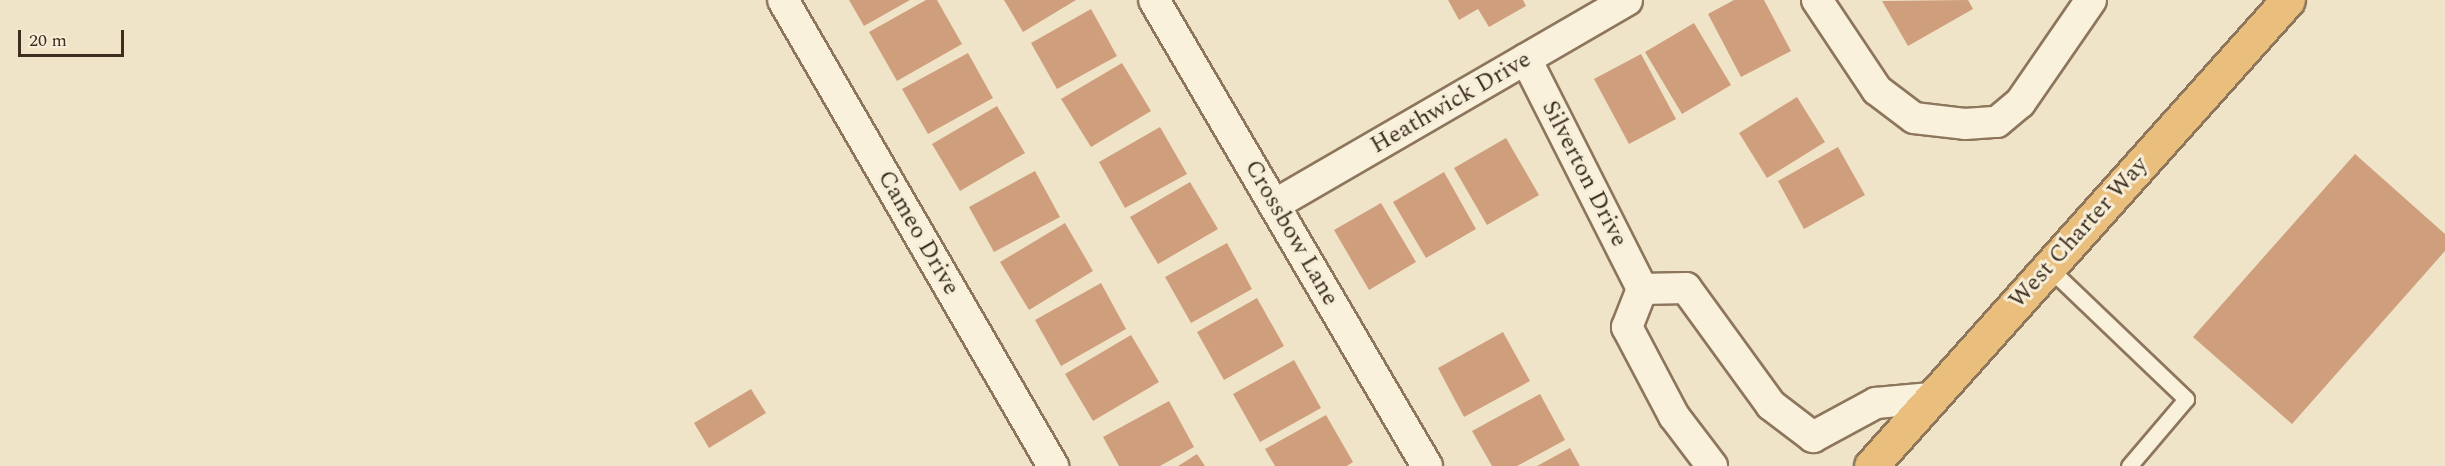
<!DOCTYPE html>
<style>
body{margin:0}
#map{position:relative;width:2445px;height:466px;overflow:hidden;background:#f0e4c8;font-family:Spectral,serif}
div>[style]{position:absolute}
.building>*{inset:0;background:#cf9f7d}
.roads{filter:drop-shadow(2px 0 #8d765c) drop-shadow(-2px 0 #8d765c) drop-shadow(0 2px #8d765c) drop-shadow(0 -2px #8d765c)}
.service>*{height:15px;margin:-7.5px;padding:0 7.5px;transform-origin:7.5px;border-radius:7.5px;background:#faf1dc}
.minor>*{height:30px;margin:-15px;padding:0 15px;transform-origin:15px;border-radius:15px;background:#faf1dc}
.trunk>*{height:33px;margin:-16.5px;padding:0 16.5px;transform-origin:16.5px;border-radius:16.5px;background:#eabe7c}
span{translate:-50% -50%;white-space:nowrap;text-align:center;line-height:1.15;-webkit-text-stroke:6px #f7eed8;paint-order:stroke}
.street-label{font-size:24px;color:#3d2e20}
.scale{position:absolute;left:18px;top:30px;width:106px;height:27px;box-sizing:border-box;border:3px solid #3d2e20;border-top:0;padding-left:8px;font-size:18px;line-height:21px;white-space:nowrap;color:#3d2e20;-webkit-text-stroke:4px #f7eed8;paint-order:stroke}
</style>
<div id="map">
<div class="building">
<i style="clip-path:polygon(849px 0,910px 0,864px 26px)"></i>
<i style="clip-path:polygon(926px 0,937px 0,962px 44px,897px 81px,869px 32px)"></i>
<i style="clip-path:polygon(1004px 0,1076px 0,1023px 32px)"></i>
<i style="clip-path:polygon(1448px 0,1523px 0,1526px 6px,1489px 27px,1478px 9px,1459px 20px)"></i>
<i style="clip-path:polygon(1734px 0,1764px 0,1791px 51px,1741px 77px,1708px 14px)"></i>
<i style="clip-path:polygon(1968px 0,1973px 9px,1908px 46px,1882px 1px)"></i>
<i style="clip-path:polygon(1091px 9px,1117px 56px,1057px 89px,1031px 43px)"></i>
<i style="clip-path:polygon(1694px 23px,1731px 85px,1682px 114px,1645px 52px)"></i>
<i style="clip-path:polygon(968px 53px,993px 98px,928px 134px,902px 89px)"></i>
<i style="clip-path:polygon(1641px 54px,1676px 119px,1629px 144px,1594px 79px)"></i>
<i style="clip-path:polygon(1122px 63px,1151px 111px,1091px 147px,1061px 99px)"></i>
<i style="clip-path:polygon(1797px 97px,1825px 142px,1767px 178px,1739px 133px)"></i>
<i style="clip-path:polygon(997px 106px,1025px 153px,960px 191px,932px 144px)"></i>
<i style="clip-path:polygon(1160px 127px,1187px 174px,1125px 208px,1099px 162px)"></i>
<i style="clip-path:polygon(1506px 138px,1539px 195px,1487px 225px,1454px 168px)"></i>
<i style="clip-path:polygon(1838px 147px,1865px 195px,1804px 229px,1778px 181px)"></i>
<i style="clip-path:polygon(2355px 154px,2445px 234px,2445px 251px,2292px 424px,2193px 337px)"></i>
<i style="clip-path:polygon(1035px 171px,1060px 217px,994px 252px,969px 207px)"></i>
<i style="clip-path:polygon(1444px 172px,1476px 229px,1426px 258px,1393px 202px)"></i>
<i style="clip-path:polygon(1190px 182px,1218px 229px,1158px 264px,1130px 217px)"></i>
<i style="clip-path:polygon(1381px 203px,1416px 262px,1369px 290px,1334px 230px)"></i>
<i style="clip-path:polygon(1065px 223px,1093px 271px,1029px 310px,1000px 262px)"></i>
<i style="clip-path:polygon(1227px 243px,1252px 289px,1191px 323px,1165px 277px)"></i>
<i style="clip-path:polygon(1101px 283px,1126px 329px,1061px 366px,1035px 320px)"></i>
<i style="clip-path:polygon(1257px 298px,1284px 346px,1224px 380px,1197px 332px)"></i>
<i style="clip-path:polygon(1503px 332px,1530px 381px,1464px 417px,1438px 368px)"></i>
<i style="clip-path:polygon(1131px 335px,1159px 382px,1093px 421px,1065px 374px)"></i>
<i style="clip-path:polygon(1294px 360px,1321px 408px,1260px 442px,1233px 394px)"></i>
<i style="clip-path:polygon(751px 389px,766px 413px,709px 448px,694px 423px)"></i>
<i style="clip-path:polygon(1540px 394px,1565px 440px,1517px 466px,1492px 466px,1472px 431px)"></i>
<i style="clip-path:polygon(1169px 401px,1194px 447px,1160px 466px,1119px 466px,1103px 437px)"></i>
<i style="clip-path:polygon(1326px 415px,1353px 462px,1347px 466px,1275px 466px,1265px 449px)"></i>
<i style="clip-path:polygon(1570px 448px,1580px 466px,1537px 466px)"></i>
<i style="clip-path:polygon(1197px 454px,1205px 466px,1178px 466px)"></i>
</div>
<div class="roads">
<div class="service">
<i style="left:2048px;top:267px;width:191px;rotate:43.7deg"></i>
<i style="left:2186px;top:399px;width:88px;rotate:130.4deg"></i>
</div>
<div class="minor">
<i style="left:783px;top:0;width:539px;rotate:59.91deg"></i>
<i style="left:1154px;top:0;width:540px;rotate:59.64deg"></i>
<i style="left:1817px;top:0;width:108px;rotate:56.3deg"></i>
<i style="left:1877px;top:90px;width:46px;rotate:37.1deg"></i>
<i style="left:1914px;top:118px;width:51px;rotate:6.7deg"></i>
<i style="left:1965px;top:124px;width:32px;rotate:-4deg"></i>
<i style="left:1997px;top:122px;width:30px;rotate:-40deg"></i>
<i style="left:2020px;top:103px;width:125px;rotate:-55.4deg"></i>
<i style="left:1526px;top:59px;width:258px;rotate:63.2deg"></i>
<i style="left:1274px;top:205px;width:408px;rotate:-30.1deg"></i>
<i style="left:1642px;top:289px;width:44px;rotate:-1.3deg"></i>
<i style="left:1686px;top:288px;width:145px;rotate:54deg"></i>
<i style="left:1771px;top:405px;width:53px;rotate:37.3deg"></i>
<i style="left:1813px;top:437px;width:72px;rotate:-28.4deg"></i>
<i style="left:1876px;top:403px;width:55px;rotate:-5.2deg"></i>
<i style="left:1642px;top:289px;width:41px;rotate:111.5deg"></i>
<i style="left:1627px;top:327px;width:101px;rotate:62.2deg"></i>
<i style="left:1674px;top:416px;width:63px;rotate:52.8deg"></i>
</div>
<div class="trunk">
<i style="left:1871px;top:466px;width:625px;rotate:-48.18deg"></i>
</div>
</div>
<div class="street-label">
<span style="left:1451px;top:103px;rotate:-30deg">Heathwick Drive</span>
<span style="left:1584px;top:174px;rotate:63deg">Silverton Drive</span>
<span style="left:918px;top:233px;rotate:60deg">Cameo Drive</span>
<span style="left:1291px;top:233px;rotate:60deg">Crossbow Lane</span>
<span style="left:2079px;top:233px;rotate:-48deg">West Charter Way</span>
</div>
<div class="scale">20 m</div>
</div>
